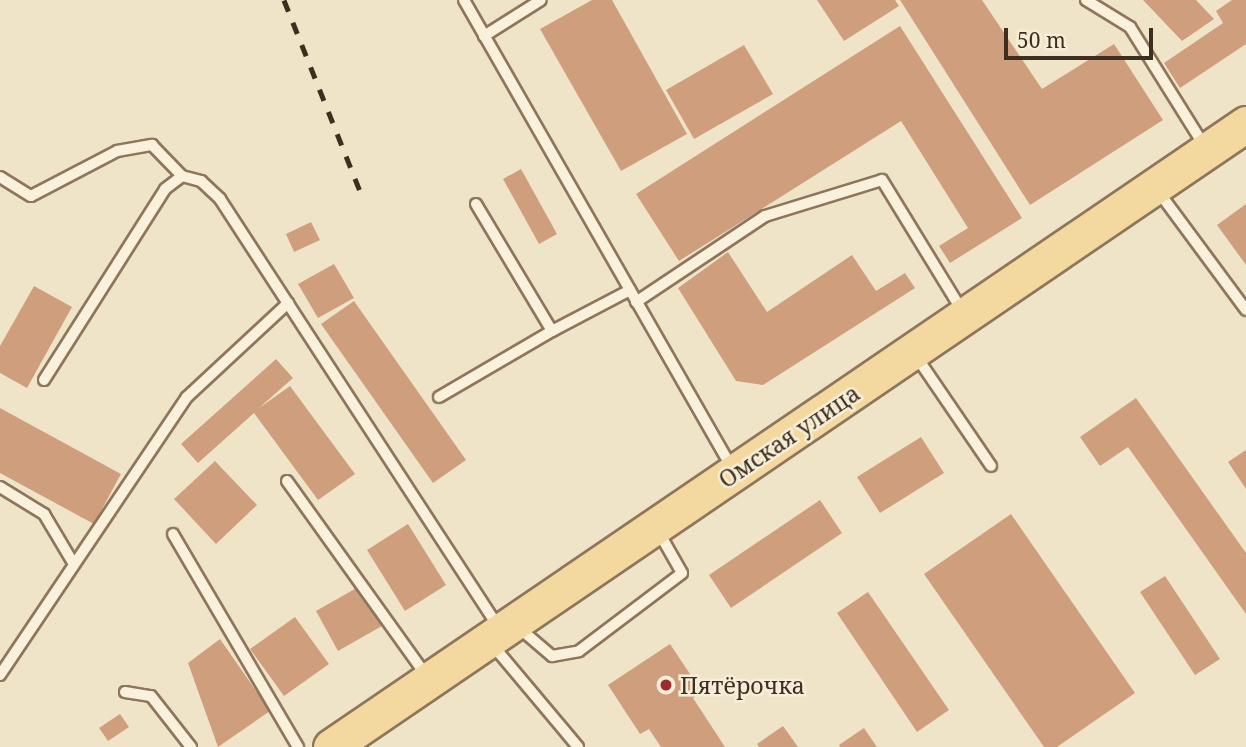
<!DOCTYPE html>
<meta charset="utf-8">
<style>
body{margin:0}
#map{position:relative;width:1246px;height:747px;overflow:hidden;background:#f0e4c8;font-family:"Noto Serif",serif}
div>[style]{position:absolute}
.building>*{inset:0;background:#cf9f7d}
.roads{filter:drop-shadow(2px 0 #8d765c) drop-shadow(-2px 0 #8d765c) drop-shadow(0 2px #8d765c) drop-shadow(0 -2px #8d765c)}
.service>*{height:10px;margin:-5px;padding:0 5px;transform-origin:5px;border-radius:5px;background:#faf1dc}
.primary>*{height:35px;margin:-17.5px;padding:0 17.5px;transform-origin:17.5px;border-radius:17.5px;background:#f3d9a0}
.rail>*{height:5px;margin-top:-2.5px;transform-origin:0;background:repeating-linear-gradient(90deg,#3d2e20 0 12px,transparent 0 24px)}
.dots>*{width:19px;height:19px;translate:-50% -50%;box-sizing:border-box;border:4px solid #f7eed8;border-radius:50%}
span{translate:-50% -50%;white-space:nowrap;text-align:center;line-height:1.15;-webkit-text-stroke:5px #f7eed8;paint-order:stroke}
.street-label{font-size:23px;color:#3d2e20}
.poi-label{font-size:23px;color:#3d2e20}
.left{translate:0 -50%;text-align:left}
.scale{position:absolute;left:1004px;top:28px;width:149px;height:32px;box-sizing:border-box;border:4px solid #3d2e20;border-top:0;padding-left:9px;font-size:21px;line-height:24px;white-space:nowrap;color:#3d2e20;-webkit-text-stroke:5px #f7eed8;paint-order:stroke}
</style>
<div id="map">
<div class="building">
<i style="clip-path:polygon(592px 0,612px 0,687px 134px,621px 171px,540px 29px)"></i>
<i style="clip-path:polygon(817px 0,895px 0,899px 6px,844px 41px)"></i>
<i style="clip-path:polygon(900px 0,982px 0,1042px 89px,1114px 44px,1163px 120px,1030px 205px)"></i>
<i style="clip-path:polygon(1143px 0,1196px 0,1214px 19px,1182px 41px)"></i>
<i style="clip-path:polygon(1232px 0,1246px 0,1246px 44px,1180px 88px,1164px 63px,1223px 23px,1216px 11px)"></i>
<i style="clip-path:polygon(900px 26px,1022px 218px,950px 263px,939px 246px,968px 228px,901px 121px,679px 261px,636px 194px)"></i>
<i style="clip-path:polygon(744px 45px,773px 94px,694px 139px,666px 90px)"></i>
<i style="clip-path:polygon(521px 169px,557px 234px,539px 244px,503px 179px)"></i>
<i style="clip-path:polygon(1246px 204px,1246px 265px,1217px 225px)"></i>
<i style="clip-path:polygon(311px 222px,320px 240px,294px 252px,286px 234px)"></i>
<i style="clip-path:polygon(728px 252px,767px 312px,852px 255px,876px 291px,905px 273px,915px 288px,763px 385px,736px 381px,678px 288px)"></i>
<i style="clip-path:polygon(334px 264px,354px 298px,318px 318px,298px 284px)"></i>
<i style="clip-path:polygon(34px 286px,72px 307px,27px 388px,0 373px,0 346px)"></i>
<i style="clip-path:polygon(354px 301px,466px 460px,433px 483px,321px 324px)"></i>
<i style="clip-path:polygon(276px 359px,293px 378px,259px 408px,290px 386px,355px 474px,318px 500px,254px 413px,198px 463px,181px 444px)"></i>
<i style="clip-path:polygon(1136px 398px,1246px 553px,1246px 614px,1128px 447px,1100px 466px,1080px 437px)"></i>
<i style="clip-path:polygon(0 408px,121px 474px,94px 524px,0 473px)"></i>
<i style="clip-path:polygon(921px 437px,944px 473px,880px 513px,857px 477px)"></i>
<i style="clip-path:polygon(1246px 450px,1246px 489px,1228px 462px)"></i>
<i style="clip-path:polygon(215px 461px,257px 505px,216px 544px,174px 499px)"></i>
<i style="clip-path:polygon(820px 500px,842px 533px,731px 608px,709px 575px)"></i>
<i style="clip-path:polygon(1011px 514px,1135px 693px,1057px 747px,1044px 747px,924px 574px)"></i>
<i style="clip-path:polygon(408px 524px,446px 585px,405px 611px,367px 550px)"></i>
<i style="clip-path:polygon(1165px 576px,1220px 659px,1195px 675px,1140px 592px)"></i>
<i style="clip-path:polygon(360px 586px,382px 626px,338px 651px,316px 611px)"></i>
<i style="clip-path:polygon(868px 592px,949px 710px,917px 732px,837px 613px)"></i>
<i style="clip-path:polygon(295px 617px,329px 664px,284px 696px,250px 649px)"></i>
<i style="clip-path:polygon(220px 639px,270px 711px,218px 747px,188px 663px)"></i>
<i style="clip-path:polygon(670px 644px,702px 692px,693px 698px,725px 747px,661px 747px,649px 729px,640px 734px,608px 685px)"></i>
<i style="clip-path:polygon(120px 714px,129px 727px,108px 741px,99px 728px)"></i>
<i style="clip-path:polygon(783px 726px,798px 747px,759px 747px,757px 744px)"></i>
<i style="clip-path:polygon(864px 728px,877px 747px,840px 747px,839px 745px)"></i>
</div>
<div class="roads">
<div class="service">
<i style="left:464px;top:0;width:539px;rotate:60.2deg"></i>
<i style="left:1086px;top:0;width:52px;rotate:31.5deg"></i>
<i style="left:1130px;top:27px;width:142px;rotate:58deg"></i>
<i style="left:484px;top:36px;width:67px;rotate:-32.3deg"></i>
<i style="left:0;top:177px;width:36px;rotate:32deg"></i>
<i style="left:31px;top:196px;width:97px;rotate:-27.6deg"></i>
<i style="left:117px;top:151px;width:36px;rotate:-10deg"></i>
<i style="left:152px;top:145px;width:43px;rotate:45.9deg"></i>
<i style="left:1158px;top:191px;width:148px;rotate:53.5deg"></i>
<i style="left:476px;top:204px;width:148px;rotate:59.1deg"></i>
<i style="left:552px;top:331px;width:88px;rotate:-27.7deg"></i>
<i style="left:636px;top:302px;width:155px;rotate:-33.7deg"></i>
<i style="left:765px;top:216px;width:122px;rotate:-17.1deg"></i>
<i style="left:882px;top:180px;width:155px;rotate:58.5deg"></i>
<i style="left:916px;top:356px;width:133px;rotate:55.7deg"></i>
<i style="left:44px;top:380px;width:226px;rotate:-57.6deg"></i>
<i style="left:165px;top:189px;width:21px;rotate:-37deg"></i>
<i style="left:182px;top:176px;width:20px;rotate:15deg"></i>
<i style="left:201px;top:181px;width:26px;rotate:43deg"></i>
<i style="left:220px;top:199px;width:512px;rotate:56.96deg"></i>
<i style="left:439px;top:397px;width:131px;rotate:-30.3deg"></i>
<i style="left:287px;top:481px;width:239px;rotate:54.4deg"></i>
<i style="left:0;top:487px;width:52px;rotate:31.5deg"></i>
<i style="left:44px;top:514px;width:55px;rotate:59.2deg"></i>
<i style="left:173px;top:534px;width:247px;rotate:59.6deg"></i>
<i style="left:518px;top:627px;width:45px;rotate:40.5deg"></i>
<i style="left:552px;top:656px;width:27px;rotate:-10deg"></i>
<i style="left:579px;top:651px;width:129px;rotate:-37.1deg"></i>
<i style="left:682px;top:573px;width:48px;rotate:-119.7deg"></i>
<i style="left:490px;top:642px;width:137px;rotate:50deg"></i>
<i style="left:0;top:675px;width:335px;rotate:-56.1deg"></i>
<i style="left:187px;top:397px;width:138px;rotate:-42.9deg"></i>
<i style="left:125px;top:692px;width:26px;rotate:9deg"></i>
<i style="left:151px;top:696px;width:65px;rotate:51.9deg"></i>
</div>
<div class="primary">
<i style="left:331px;top:747px;width:1107px;rotate:-34.25deg"></i>
</div>
</div>
<div class="rail">
<i style="left:284px;top:0;width:214px;rotate:68.3deg"></i>
</div>
<div class="dots">
<i style="left:666px;top:685px;background:#9e2a2b"></i>
</div>
<div class="street-label">
<span style="left:789px;top:436px;rotate:-34deg">Омская улица</span>
</div>
<div class="poi-label">
<span class="left" style="left:680px;top:685px">Пятёрочка</span>
</div>
<div class="scale">50 m</div>
</div>
